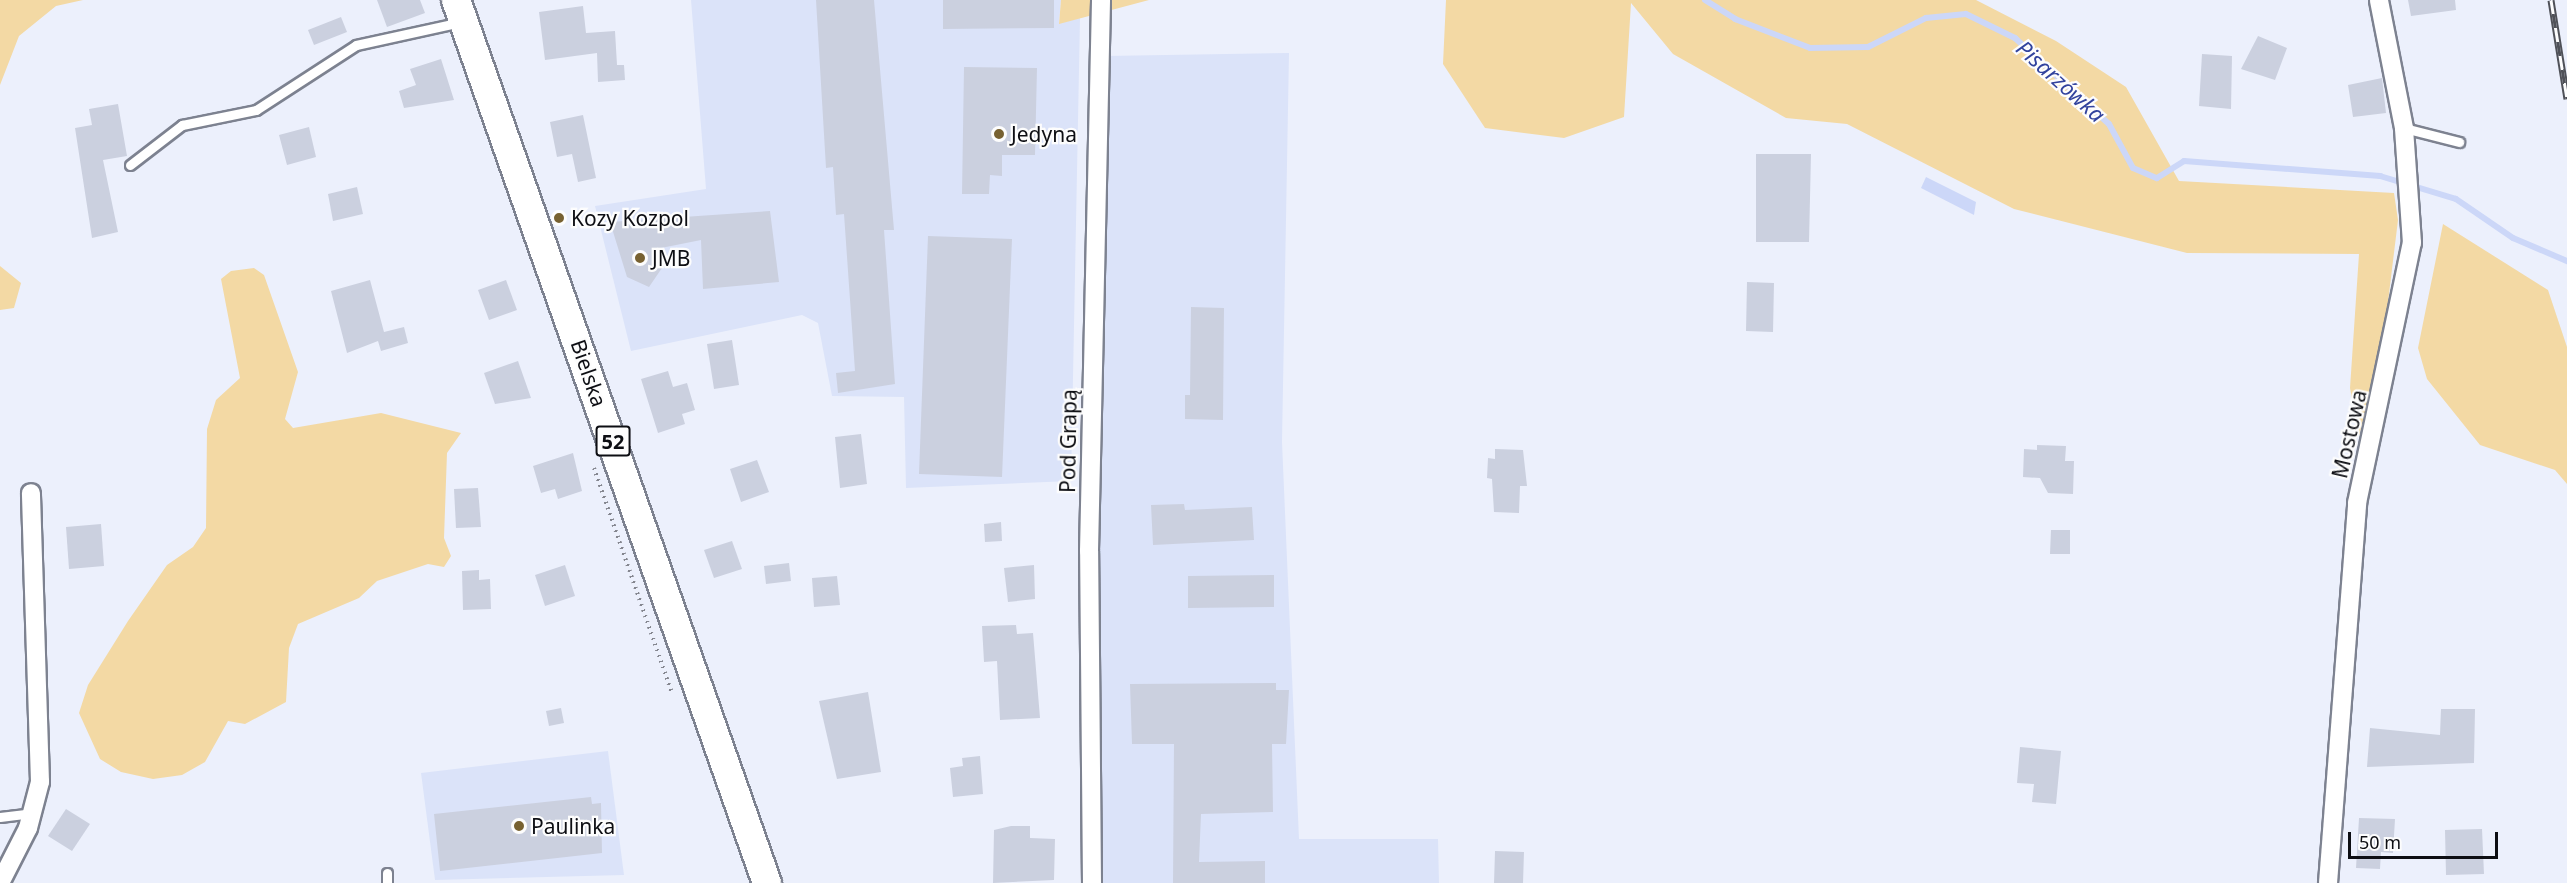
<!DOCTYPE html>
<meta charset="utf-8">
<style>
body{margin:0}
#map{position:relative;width:2567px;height:883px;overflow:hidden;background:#ecf0fc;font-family:"Noto Sans",sans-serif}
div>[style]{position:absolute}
.built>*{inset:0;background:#dbe3f9}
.green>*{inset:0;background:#f3d9a4}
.water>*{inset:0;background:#ccd7f8}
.stream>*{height:6px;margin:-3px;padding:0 3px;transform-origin:3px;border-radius:3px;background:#ccd7f8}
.building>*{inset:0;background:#cbd0df}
.path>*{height:4px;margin-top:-2px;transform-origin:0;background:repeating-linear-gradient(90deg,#84868f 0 1.5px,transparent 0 6px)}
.roads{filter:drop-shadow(2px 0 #7d8290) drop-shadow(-2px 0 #7d8290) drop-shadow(0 2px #7d8290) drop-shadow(0 -2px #7d8290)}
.service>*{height:9px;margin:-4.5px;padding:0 4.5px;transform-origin:4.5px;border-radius:4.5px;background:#fff}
.minor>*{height:18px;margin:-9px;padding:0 9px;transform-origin:9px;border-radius:9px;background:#fff}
.primary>*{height:28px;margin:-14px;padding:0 14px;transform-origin:14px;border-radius:14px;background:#fff}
.rail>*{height:7px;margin-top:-3.5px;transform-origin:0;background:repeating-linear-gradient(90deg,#fdfdfd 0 14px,#4f5158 0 28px);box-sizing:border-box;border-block:2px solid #4f5158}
.dots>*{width:16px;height:16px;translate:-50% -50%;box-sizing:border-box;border:3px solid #fdfdfd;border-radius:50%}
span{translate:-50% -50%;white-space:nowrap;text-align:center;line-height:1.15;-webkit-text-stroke:4.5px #fdfdfd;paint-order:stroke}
.shield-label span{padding:2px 4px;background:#fdfdfd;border:2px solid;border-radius:4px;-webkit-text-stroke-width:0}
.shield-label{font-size:20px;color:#0d0e13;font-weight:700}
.poi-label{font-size:21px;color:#0d0e13}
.left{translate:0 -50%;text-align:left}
.street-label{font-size:21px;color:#0d0e13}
.water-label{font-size:22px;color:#32439d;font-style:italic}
.scale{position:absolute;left:2348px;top:832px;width:150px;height:27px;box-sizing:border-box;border:3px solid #0d0e13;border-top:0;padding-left:8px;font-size:18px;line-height:21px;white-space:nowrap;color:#0d0e13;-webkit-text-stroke:4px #fdfdfd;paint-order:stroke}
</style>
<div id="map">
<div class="built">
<i style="clip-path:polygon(691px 0,1061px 0,1059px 23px,1080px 18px,1071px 481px,906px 488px,904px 397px,832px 396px,818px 323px,802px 315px,631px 351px,595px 206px,706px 189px)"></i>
<i style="clip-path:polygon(1289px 53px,1282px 442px,1299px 839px,1438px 839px,1439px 883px,1096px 883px,1105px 56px)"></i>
<i style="clip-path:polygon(608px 751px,624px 875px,435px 880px,421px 773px)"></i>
</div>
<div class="green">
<i style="clip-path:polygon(0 0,83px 0,56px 6px,19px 36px,0 85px)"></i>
<i style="clip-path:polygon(1061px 0,1149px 0,1059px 24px)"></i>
<i style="clip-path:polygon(1446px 0,1976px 0,2056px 41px,2126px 87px,2179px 181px,2394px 193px,2398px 220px,2383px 343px,2359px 436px,2350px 388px,2359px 254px,2187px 253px,2014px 209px,1847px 124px,1786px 118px,1673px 54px,1631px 3px,1624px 117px,1564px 138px,1485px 128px,1443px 64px)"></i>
<i style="clip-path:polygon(2443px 224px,2548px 290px,2567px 347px,2567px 484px,2555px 470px,2480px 445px,2427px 379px,2418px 348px)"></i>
<i style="clip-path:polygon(0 266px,21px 283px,14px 308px,0 310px)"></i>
<i style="clip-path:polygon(254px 268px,264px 275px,298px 372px,285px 419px,293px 428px,381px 413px,461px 433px,447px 453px,444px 538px,451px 556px,444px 567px,428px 564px,377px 581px,359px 598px,298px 624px,289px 648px,286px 702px,245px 724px,228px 721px,205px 762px,182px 775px,153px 779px,121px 772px,100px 759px,79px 713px,88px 685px,128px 621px,167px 565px,193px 547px,206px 528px,207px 429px,216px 400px,240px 378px,221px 279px,231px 271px)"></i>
</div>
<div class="water">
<i style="clip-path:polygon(1926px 177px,1976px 202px,1974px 215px,1921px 188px)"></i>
</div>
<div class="stream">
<i style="left:1705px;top:0;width:36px;rotate:32deg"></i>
<i style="left:1735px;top:19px;width:80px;rotate:21.1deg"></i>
<i style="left:1810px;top:48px;width:58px;rotate:-1deg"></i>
<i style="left:1868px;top:47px;width:65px;rotate:-26.6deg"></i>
<i style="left:1926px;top:18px;width:40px;rotate:-5.7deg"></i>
<i style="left:1966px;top:14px;width:55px;rotate:26.1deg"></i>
<i style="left:2015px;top:38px;width:127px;rotate:42.5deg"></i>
<i style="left:2109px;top:124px;width:50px;rotate:61.4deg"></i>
<i style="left:2133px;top:168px;width:26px;rotate:23deg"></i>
<i style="left:2157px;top:178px;width:32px;rotate:-32deg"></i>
<i style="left:2184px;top:161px;width:197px;rotate:4.4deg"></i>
<i style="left:2380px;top:176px;width:79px;rotate:16.8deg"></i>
<i style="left:2456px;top:199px;width:69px;rotate:34.4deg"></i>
<i style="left:2513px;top:238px;width:59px;rotate:23.1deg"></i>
</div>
<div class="building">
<i style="clip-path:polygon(377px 0,420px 0,425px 13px,387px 27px)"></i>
<i style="clip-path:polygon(816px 0,874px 0,894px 230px,884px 230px,895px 384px,838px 393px,836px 373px,855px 371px,844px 214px,836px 215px,833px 167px,826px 168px)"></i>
<i style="clip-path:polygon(943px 0,1054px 0,1054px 28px,943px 29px)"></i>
<i style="clip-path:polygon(2408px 0,2455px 0,2456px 10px,2411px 16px)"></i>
<i style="clip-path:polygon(583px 6px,586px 33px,615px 31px,617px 65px,624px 65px,625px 80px,598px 82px,597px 53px,545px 60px,539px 12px)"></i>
<i style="clip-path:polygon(341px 17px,347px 32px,314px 45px,308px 30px)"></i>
<i style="clip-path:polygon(2258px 36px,2287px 48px,2275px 80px,2241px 69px)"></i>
<i style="clip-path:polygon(2202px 54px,2232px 56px,2231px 109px,2199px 106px)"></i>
<i style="clip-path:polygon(441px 59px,454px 100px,404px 108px,399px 91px,416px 85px,410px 69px)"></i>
<i style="clip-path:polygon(964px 67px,1037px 68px,1035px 155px,1002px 155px,1002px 176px,990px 175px,989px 194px,962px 194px)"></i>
<i style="clip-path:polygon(2382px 78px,2386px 113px,2353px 117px,2348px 85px)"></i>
<i style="clip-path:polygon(118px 104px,127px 156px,103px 160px,118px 232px,92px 238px,75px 128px,92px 125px,89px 109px)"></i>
<i style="clip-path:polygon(583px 115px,596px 178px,578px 182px,572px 154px,557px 157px,550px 122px)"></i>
<i style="clip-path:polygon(309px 127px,316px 157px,287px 165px,279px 135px)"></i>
<i style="clip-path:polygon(1756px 154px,1811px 154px,1809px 242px,1756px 242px)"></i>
<i style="clip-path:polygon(357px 187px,363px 214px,333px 221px,328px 194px)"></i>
<i style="clip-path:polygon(770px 211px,779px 282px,703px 289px,701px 240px,656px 249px,662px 268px,649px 287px,627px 277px,610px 222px)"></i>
<i style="clip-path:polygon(928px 236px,1012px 239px,1002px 477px,919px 474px)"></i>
<i style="clip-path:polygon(370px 280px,384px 332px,404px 327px,408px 343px,381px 351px,378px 341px,347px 353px,331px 291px)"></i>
<i style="clip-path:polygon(506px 280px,517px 310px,489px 320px,478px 290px)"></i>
<i style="clip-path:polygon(1747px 282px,1774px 283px,1773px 332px,1746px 331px)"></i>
<i style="clip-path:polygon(1191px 307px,1224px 308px,1223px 420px,1185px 419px,1185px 395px,1190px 395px)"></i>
<i style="clip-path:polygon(732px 340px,739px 385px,714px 389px,707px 344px)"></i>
<i style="clip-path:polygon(518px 361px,531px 398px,495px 404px,484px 373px)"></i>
<i style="clip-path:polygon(668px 371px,673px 387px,687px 383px,695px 410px,682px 414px,685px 424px,658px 433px,641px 379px)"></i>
<i style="clip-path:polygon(861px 434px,867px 484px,840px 488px,835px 437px)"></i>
<i style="clip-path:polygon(2037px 445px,2066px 446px,2065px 461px,2074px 461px,2073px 494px,2048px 493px,2040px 478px,2023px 477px,2024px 449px,2037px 450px)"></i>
<i style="clip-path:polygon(1495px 449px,1523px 450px,1527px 486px,1520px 486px,1519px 513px,1494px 512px,1492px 479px,1487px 478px,1488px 458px,1495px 459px)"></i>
<i style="clip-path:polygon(573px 453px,582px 491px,558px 499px,555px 489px,541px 493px,533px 466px)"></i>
<i style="clip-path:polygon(757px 460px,769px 492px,741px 502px,730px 469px)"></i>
<i style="clip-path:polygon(478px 488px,481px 527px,456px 528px,454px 489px)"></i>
<i style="clip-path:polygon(1184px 504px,1185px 510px,1252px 507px,1254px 540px,1153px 545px,1151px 505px)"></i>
<i style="clip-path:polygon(1001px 522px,1002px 541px,985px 542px,984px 524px)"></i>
<i style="clip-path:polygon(101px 524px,104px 566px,69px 569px,66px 527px)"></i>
<i style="clip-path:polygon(2051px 530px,2070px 530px,2070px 554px,2050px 554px)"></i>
<i style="clip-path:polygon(732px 541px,742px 569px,714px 578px,704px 550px)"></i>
<i style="clip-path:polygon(789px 563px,791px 581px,766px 584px,764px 566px)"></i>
<i style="clip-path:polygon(565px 565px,575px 596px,545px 606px,535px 575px)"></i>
<i style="clip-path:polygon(1034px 565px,1035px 599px,1008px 602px,1004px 568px)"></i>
<i style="clip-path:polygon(479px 570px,479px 580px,490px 579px,491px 609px,463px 610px,462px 571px)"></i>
<i style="clip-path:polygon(1274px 575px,1274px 607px,1188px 608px,1188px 576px)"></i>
<i style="clip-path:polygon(837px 576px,840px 605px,814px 607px,812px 578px)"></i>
<i style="clip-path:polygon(1016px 625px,1017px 634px,1033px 633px,1040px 718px,1000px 720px,997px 661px,984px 662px,982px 626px)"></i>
<i style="clip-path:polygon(1276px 683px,1276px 690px,1289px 690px,1286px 744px,1272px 744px,1273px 812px,1201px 814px,1199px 862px,1265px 861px,1265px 883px,1173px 883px,1174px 744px,1132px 744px,1130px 684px)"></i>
<i style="clip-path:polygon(868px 692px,881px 772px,837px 779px,819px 701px)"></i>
<i style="clip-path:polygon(561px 708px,564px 723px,549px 726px,546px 711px)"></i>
<i style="clip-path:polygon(2441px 709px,2475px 709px,2474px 763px,2367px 767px,2370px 728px,2440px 735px)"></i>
<i style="clip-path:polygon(2020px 747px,2061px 751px,2056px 804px,2032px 802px,2034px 784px,2017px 783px)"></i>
<i style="clip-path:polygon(980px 756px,983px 794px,953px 797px,950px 768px,963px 766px,962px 758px)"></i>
<i style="clip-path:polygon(591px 797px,592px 804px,601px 803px,602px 853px,440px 871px,434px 814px)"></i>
<i style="clip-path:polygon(66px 809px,90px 824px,72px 851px,48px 836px)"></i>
<i style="clip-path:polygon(2359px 818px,2395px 819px,2393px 853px,2381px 852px,2380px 869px,2356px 868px)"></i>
<i style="clip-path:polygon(1011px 826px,1030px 826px,1030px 838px,1055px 839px,1054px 880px,993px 883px,994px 830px)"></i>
<i style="clip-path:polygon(2482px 829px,2484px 874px,2446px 875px,2445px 830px)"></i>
<i style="clip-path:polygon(1495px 851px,1524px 852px,1523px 883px,1494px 883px)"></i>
</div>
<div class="path">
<i style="left:594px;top:468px;width:238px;rotate:70.9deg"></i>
</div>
<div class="roads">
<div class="service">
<i style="left:2404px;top:128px;width:57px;rotate:14.3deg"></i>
<i style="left:130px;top:165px;width:66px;rotate:-37.6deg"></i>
<i style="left:182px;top:125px;width:76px;rotate:-11.5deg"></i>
<i style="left:256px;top:110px;width:119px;rotate:-33deg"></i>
<i style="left:356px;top:45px;width:107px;rotate:-12.4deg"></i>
<i style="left:0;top:817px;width:32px;rotate:-7deg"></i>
<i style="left:387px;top:873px;width:10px;rotate:90deg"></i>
</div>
<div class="minor">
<i style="left:0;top:883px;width:62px;rotate:-63deg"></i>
<i style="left:28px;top:828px;width:48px;rotate:-75.4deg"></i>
<i style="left:40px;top:782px;width:289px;rotate:-91.8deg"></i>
<i style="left:1092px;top:883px;width:332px;rotate:-90.5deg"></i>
<i style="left:1089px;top:551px;width:551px;rotate:-88.75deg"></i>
<i style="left:2328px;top:883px;width:381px;rotate:-85.6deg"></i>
<i style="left:2357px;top:503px;width:266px;rotate:-78.1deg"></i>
<i style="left:2412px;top:243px;width:115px;rotate:-94deg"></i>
<i style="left:2404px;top:128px;width:130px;rotate:-101.1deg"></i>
</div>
<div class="primary">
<i style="left:456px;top:0;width:936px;rotate:70.6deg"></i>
</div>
</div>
<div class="rail">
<i style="left:2551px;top:0;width:100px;rotate:80.8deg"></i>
</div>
<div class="dots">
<i style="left:999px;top:134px;background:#776131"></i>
<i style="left:559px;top:218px;background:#776131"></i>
<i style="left:640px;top:258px;background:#776131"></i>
<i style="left:519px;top:826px;background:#776131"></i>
</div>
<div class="shield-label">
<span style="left:613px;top:441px">52</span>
</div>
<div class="poi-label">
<span class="left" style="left:1011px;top:134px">Jedyna</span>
<span class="left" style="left:571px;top:218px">Kozy Kozpol</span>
<span class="left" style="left:652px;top:258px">JMB</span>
<span class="left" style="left:531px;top:826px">Paulinka</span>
</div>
<div class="street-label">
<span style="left:589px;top:373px;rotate:71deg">Bielska</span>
<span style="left:2349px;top:434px;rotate:-77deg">Mostowa</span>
<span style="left:1068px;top:441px;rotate:-89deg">Pod Grapą</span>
</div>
<div class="water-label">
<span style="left:2061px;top:81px;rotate:42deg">Pisarzówka</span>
</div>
<div class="scale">50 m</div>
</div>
